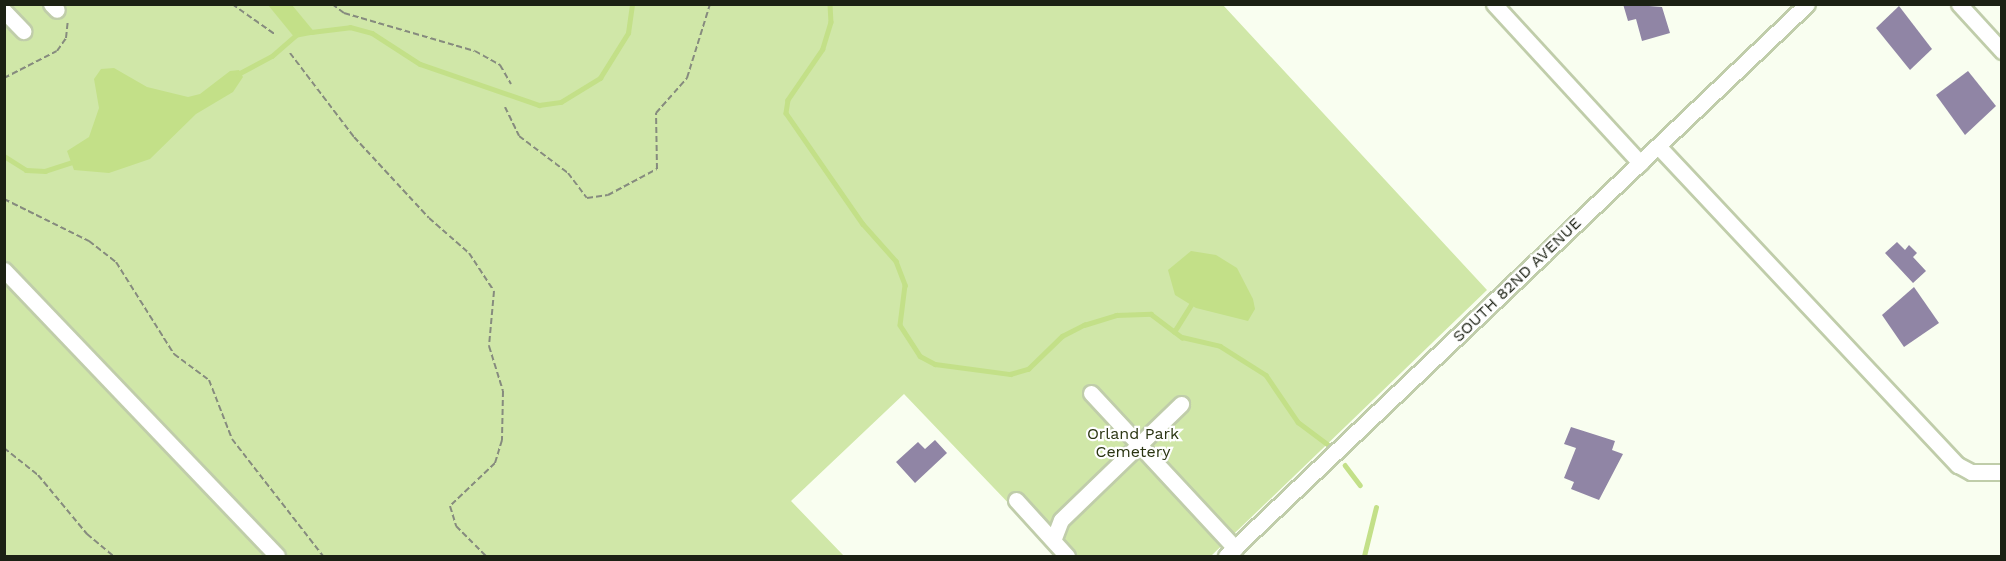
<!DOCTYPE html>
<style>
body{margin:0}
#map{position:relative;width:2006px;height:561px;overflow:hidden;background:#f9fef0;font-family:"Work Sans",sans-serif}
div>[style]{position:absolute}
.green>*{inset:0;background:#d0e7a8}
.water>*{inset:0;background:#c3e088}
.stream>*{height:4.5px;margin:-2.25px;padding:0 2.25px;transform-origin:2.25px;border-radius:2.25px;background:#c3e088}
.building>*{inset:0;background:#9085a5}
.path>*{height:2px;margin-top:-1px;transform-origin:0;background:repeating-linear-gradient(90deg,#868b7e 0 6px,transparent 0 9px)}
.roads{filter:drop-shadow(2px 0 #c0cdaa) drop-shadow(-2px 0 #c0cdaa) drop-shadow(0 2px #c0cdaa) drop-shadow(0 -2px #c0cdaa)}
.minor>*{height:15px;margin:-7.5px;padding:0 7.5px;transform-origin:7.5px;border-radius:7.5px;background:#fff}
span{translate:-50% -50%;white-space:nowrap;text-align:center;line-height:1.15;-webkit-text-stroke:4.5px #fff;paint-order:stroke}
.street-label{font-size:16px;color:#1c2114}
.park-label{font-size:16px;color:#2a3511}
.frame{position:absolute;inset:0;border:6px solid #1c2114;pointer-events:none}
</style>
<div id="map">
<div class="green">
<i style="clip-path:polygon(5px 5px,1223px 5px,1487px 290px,1211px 556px,1059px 556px,904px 394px,791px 501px,844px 556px,5px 556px)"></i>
</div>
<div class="water">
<i style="clip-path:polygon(268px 5px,292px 5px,316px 34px,295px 38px)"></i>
<i style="clip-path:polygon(114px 68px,147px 87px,188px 97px,200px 94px,230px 71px,239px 70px,243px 77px,233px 92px,196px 114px,150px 159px,109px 173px,74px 170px,67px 151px,89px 137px,99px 108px,94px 79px,101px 69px)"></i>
<i style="clip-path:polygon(1191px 251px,1216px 255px,1237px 268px,1253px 299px,1255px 309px,1248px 321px,1196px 308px,1175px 295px,1168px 270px)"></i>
</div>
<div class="stream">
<i style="left:830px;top:4px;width:18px;rotate:87deg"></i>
<i style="left:831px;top:22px;width:28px;rotate:107deg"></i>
<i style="left:823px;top:49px;width:62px;rotate:124.5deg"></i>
<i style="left:788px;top:100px;width:13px;rotate:99deg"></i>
<i style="left:786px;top:113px;width:135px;rotate:55.3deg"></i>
<i style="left:863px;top:224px;width:50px;rotate:48.3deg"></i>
<i style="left:896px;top:261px;width:26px;rotate:69deg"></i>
<i style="left:905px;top:285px;width:40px;rotate:97.1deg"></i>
<i style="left:900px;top:325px;width:37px;rotate:57deg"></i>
<i style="left:920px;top:356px;width:17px;rotate:28deg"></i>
<i style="left:935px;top:364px;width:76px;rotate:7.6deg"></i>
<i style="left:1010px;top:374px;width:19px;rotate:-16deg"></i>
<i style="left:1028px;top:369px;width:47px;rotate:-44.1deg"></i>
<i style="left:1062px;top:336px;width:25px;rotate:-27deg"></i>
<i style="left:1084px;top:325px;width:34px;rotate:-17deg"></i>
<i style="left:1116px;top:315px;width:35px;rotate:-2deg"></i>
<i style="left:1151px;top:314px;width:39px;rotate:37deg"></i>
<i style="left:1182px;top:337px;width:39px;rotate:13deg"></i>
<i style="left:1220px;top:346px;width:54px;rotate:32.2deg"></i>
<i style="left:1266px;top:375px;width:57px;rotate:55.8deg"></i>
<i style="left:1298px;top:422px;width:40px;rotate:37deg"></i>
<i style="left:311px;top:32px;width:39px;rotate:-7deg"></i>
<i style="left:350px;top:27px;width:23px;rotate:15deg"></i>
<i style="left:372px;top:33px;width:57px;rotate:32.9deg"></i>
<i style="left:420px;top:64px;width:126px;rotate:19deg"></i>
<i style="left:539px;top:105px;width:22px;rotate:-8deg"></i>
<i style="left:561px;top:102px;width:46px;rotate:-31.6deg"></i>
<i style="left:600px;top:78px;width:53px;rotate:-58.1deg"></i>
<i style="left:628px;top:33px;width:29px;rotate:-82deg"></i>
<i style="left:238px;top:74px;width:38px;rotate:-28deg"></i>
<i style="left:272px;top:56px;width:33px;rotate:-41deg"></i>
<i style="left:4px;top:156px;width:26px;rotate:32deg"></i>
<i style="left:26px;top:170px;width:19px;rotate:3deg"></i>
<i style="left:45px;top:171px;width:32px;rotate:-18deg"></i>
<i style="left:1174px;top:332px;width:36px;rotate:-58deg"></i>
<i style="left:1345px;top:465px;width:25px;rotate:53deg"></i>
<i style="left:1364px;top:556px;width:50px;rotate:-76.2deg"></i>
</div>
<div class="building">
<i style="clip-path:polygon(1623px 4px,1662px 7px,1670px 33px,1642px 41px,1636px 19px,1628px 21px)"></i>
<i style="clip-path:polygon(1899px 6px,1932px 49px,1910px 70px,1876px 28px)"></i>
<i style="clip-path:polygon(1968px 71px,1996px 106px,1965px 135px,1936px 95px)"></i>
<i style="clip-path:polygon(1897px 242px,1905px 250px,1909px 245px,1917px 253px,1913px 257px,1926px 271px,1913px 283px,1885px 253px)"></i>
<i style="clip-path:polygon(1914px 287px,1939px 323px,1904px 347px,1882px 315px)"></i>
<i style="clip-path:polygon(1571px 427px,1615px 441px,1612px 450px,1623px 454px,1599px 500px,1571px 489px,1574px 482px,1564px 478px,1576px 448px,1564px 444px)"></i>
<i style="clip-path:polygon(935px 440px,947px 453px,915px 483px,896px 462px,918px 442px,925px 449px)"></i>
</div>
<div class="path">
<i style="left:232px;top:4px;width:54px;rotate:35.2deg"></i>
<i style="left:332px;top:4px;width:15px;rotate:37deg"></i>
<i style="left:344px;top:13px;width:136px;rotate:16.2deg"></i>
<i style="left:475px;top:51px;width:29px;rotate:29deg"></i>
<i style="left:500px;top:65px;width:22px;rotate:60deg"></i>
<i style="left:290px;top:53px;width:106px;rotate:52.7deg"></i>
<i style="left:354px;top:137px;width:110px;rotate:47.2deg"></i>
<i style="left:429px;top:218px;width:53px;rotate:41.2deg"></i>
<i style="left:469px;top:253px;width:45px;rotate:56.7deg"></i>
<i style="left:494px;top:291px;width:55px;rotate:95.2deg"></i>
<i style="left:489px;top:346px;width:47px;rotate:72.7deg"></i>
<i style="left:503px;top:391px;width:49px;rotate:91.2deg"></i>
<i style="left:502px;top:440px;width:24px;rotate:107deg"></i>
<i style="left:495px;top:463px;width:62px;rotate:136.3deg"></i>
<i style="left:450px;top:506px;width:21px;rotate:73deg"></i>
<i style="left:456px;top:526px;width:42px;rotate:45deg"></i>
<i style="left:4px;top:78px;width:59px;rotate:-27deg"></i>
<i style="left:57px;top:51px;width:16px;rotate:-55deg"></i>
<i style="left:66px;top:38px;width:18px;rotate:-84deg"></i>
<i style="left:505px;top:107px;width:32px;rotate:64deg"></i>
<i style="left:519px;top:136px;width:61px;rotate:37.1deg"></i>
<i style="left:568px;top:173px;width:31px;rotate:53deg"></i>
<i style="left:587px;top:198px;width:21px;rotate:-8deg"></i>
<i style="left:608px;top:195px;width:55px;rotate:-28deg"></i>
<i style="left:657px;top:169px;width:56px;rotate:-91deg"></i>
<i style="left:656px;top:113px;width:47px;rotate:-48.5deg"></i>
<i style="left:687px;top:78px;width:77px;rotate:-72.7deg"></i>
<i style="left:4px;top:199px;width:95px;rotate:26.3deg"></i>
<i style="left:89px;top:241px;width:34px;rotate:38deg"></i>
<i style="left:116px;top:262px;width:109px;rotate:57.8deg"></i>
<i style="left:174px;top:354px;width:44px;rotate:36.6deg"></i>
<i style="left:209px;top:380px;width:63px;rotate:68.7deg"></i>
<i style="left:232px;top:439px;width:148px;rotate:52.1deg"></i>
<i style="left:4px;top:448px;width:43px;rotate:38.5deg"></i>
<i style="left:38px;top:475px;width:77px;rotate:50.3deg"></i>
<i style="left:87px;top:534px;width:34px;rotate:40deg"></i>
</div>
<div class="roads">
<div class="minor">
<i style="left:51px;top:4px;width:8px;rotate:45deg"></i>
<i style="left:1494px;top:4px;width:216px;rotate:47.4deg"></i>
<i style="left:1959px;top:4px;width:64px;rotate:47.5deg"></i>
<i style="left:4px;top:11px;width:28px;rotate:46deg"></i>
<i style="left:1658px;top:146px;width:438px;rotate:46.8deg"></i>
<i style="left:1958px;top:465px;width:15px;rotate:28deg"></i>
<i style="left:1971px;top:472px;width:31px"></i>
<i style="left:4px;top:270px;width:395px;rotate:46.3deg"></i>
<i style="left:1091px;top:393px;width:212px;rotate:47.1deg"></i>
<i style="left:1016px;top:500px;width:76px;rotate:47.7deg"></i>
<i style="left:1054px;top:538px;width:19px;rotate:-69deg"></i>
<i style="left:1061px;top:520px;width:167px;rotate:-44deg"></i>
<i style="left:1226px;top:556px;width:801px;rotate:-43.53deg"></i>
</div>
</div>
<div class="street-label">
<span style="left:1517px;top:280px;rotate:-44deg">SOUTH 82ND AVENUE</span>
</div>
<div class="park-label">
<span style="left:1133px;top:443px">Orland Park<br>Cemetery</span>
</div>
<div class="frame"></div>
</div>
